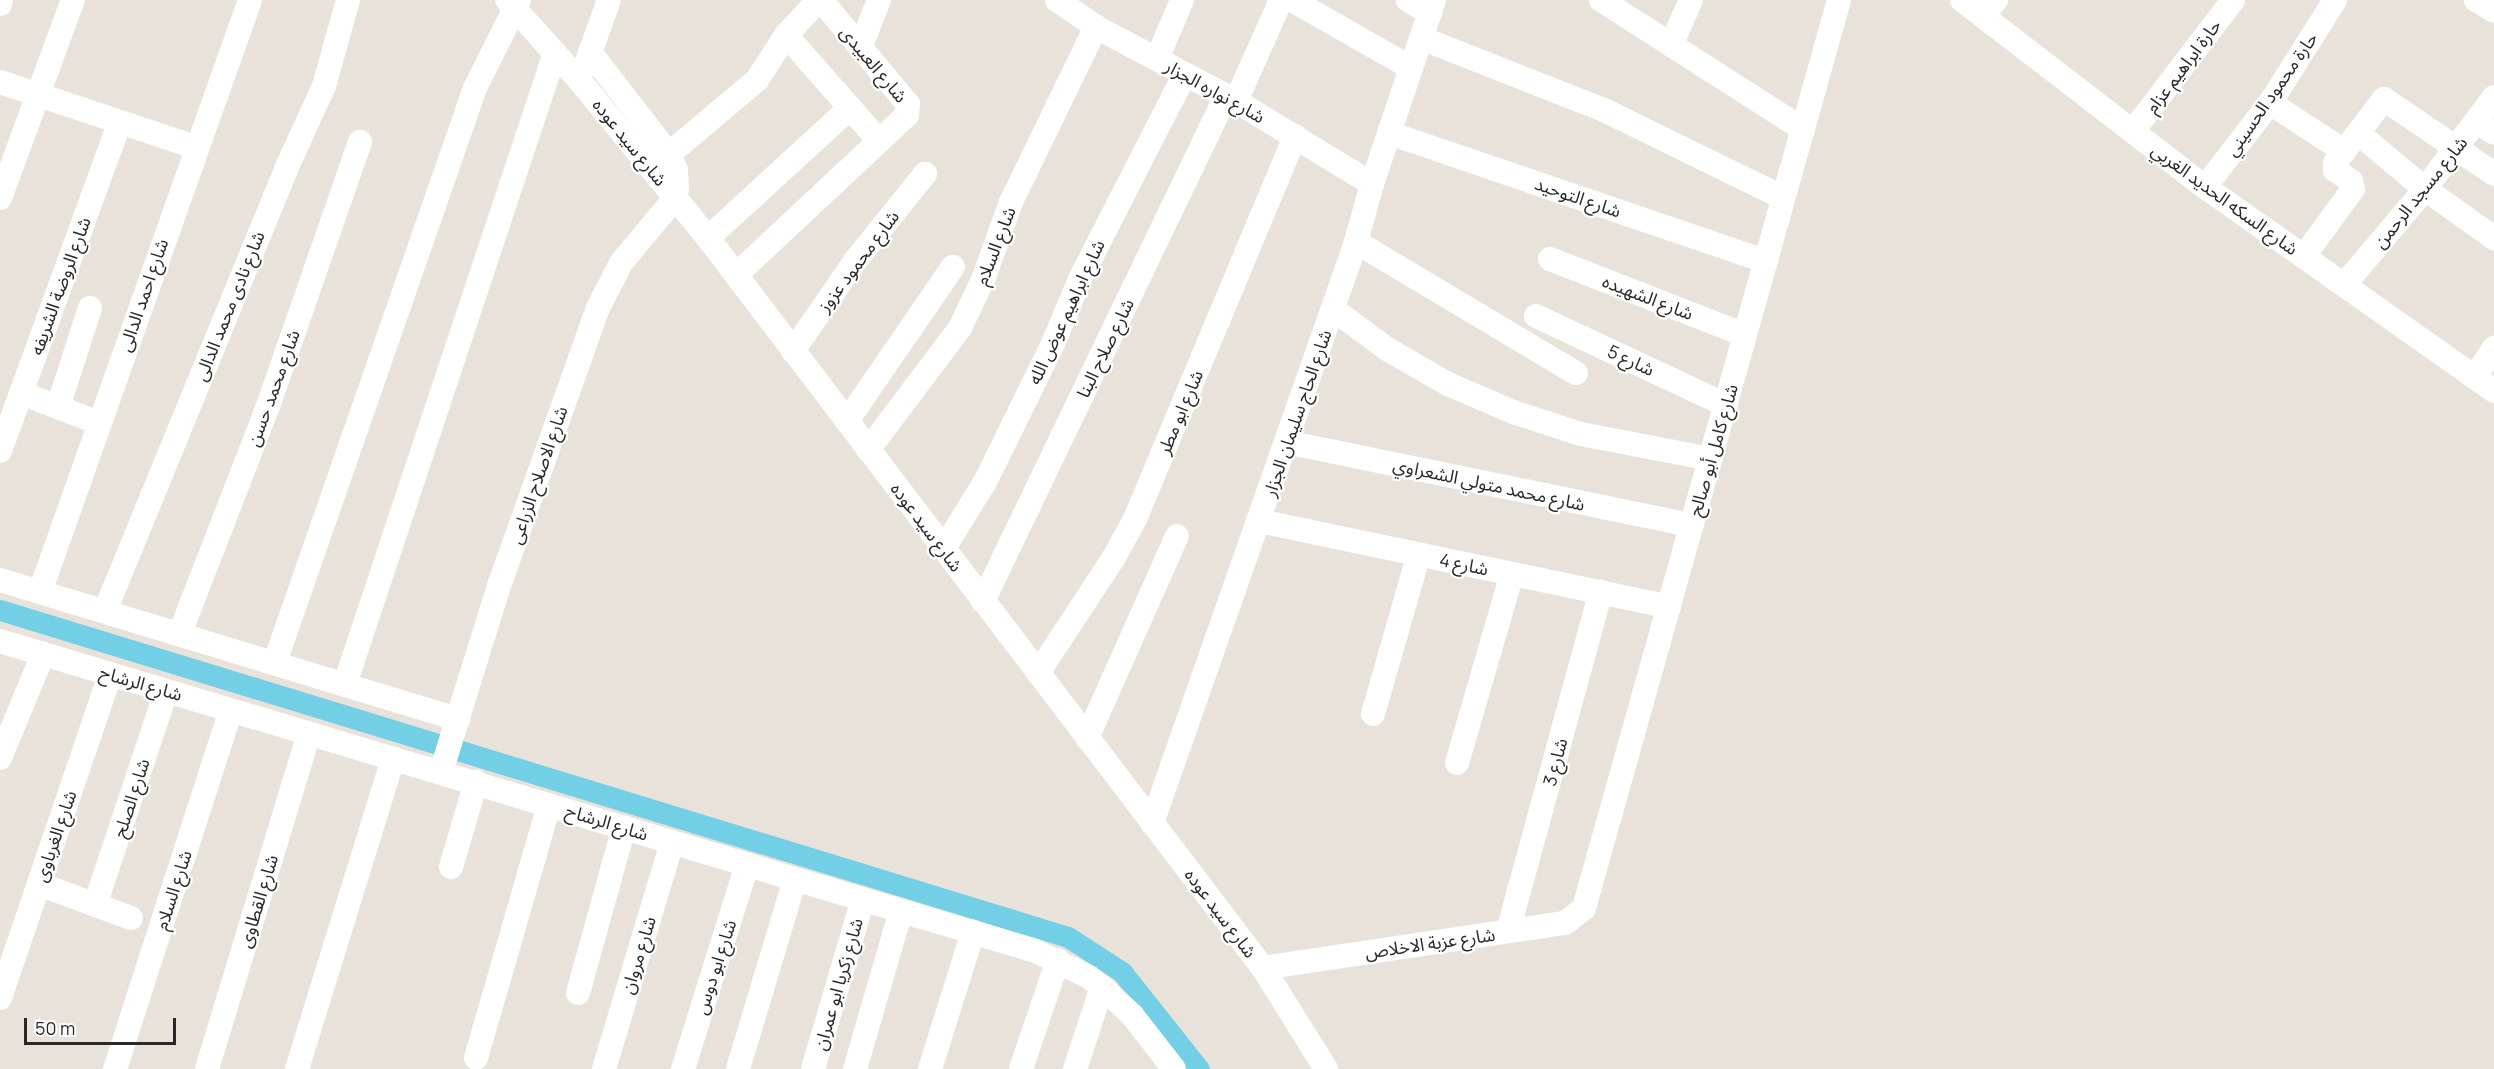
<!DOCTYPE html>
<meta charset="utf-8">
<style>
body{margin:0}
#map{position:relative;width:2494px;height:1069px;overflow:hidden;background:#e9e2da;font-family:Manrope,"Noto Sans Arabic",sans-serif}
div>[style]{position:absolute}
.canal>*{height:21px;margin:-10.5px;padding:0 10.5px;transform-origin:10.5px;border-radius:10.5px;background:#73cfe5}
.minor>*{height:24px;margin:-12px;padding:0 12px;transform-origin:12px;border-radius:12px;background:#fff}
span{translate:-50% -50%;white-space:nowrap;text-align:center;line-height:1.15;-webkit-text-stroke:4.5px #fff;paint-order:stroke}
.street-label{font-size:18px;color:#282828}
.scale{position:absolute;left:24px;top:1018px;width:152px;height:27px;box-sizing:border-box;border:3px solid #282828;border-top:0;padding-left:8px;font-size:18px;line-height:21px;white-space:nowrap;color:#282828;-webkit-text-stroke:4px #fff;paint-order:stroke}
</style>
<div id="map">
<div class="canal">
<i style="left:0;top:610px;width:1117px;rotate:17.02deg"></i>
<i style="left:1068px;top:937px;width:64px;rotate:32.9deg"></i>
<i style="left:1122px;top:972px;width:124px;rotate:51.6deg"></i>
</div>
<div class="minor">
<i style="left:507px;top:0;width:109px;rotate:48deg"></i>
<i style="left:580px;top:81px;width:203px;rotate:50.8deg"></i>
<i style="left:708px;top:238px;width:917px;rotate:52.76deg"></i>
<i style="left:1263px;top:968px;width:119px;rotate:58deg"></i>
<i style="left:1057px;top:0;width:47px;rotate:34.7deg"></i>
<i style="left:1096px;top:27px;width:158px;rotate:27.9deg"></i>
<i style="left:1236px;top:101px;width:159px;rotate:31.4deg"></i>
<i style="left:1292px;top:0;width:137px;rotate:29.7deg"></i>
<i style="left:1408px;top:0;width:26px;rotate:31deg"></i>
<i style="left:1601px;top:0;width:240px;rotate:32.6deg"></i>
<i style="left:1962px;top:0;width:307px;rotate:37.6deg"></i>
<i style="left:2205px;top:187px;width:354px;rotate:35.2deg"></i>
<i style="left:2476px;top:0;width:21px;rotate:31deg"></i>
<i style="left:0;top:4px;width:4px;rotate:-76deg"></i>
<i style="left:1983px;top:16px;width:21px;rotate:-51deg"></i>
<i style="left:786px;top:35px;width:141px;rotate:48.7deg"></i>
<i style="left:1421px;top:38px;width:197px;rotate:21.5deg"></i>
<i style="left:1604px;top:110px;width:200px;rotate:26.1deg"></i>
<i style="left:1671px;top:45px;width:49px;rotate:-66deg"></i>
<i style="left:860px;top:48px;width:52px;rotate:-68.4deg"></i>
<i style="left:1157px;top:59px;width:64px;rotate:-67deg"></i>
<i style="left:585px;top:67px;width:71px;rotate:-70.3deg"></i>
<i style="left:0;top:82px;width:206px;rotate:18.4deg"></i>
<i style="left:1236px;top:101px;width:111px;rotate:-66deg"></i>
<i style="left:2270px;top:103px;width:88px;rotate:33deg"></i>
<i style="left:2476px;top:122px;width:21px;rotate:31deg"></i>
<i style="left:2133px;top:131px;width:165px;rotate:-52.6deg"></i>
<i style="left:1389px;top:133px;width:398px;rotate:18.8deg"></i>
<i style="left:2358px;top:133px;width:87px;rotate:39.9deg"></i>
<i style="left:2425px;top:189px;width:85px;rotate:35.4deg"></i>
<i style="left:669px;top:154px;width:115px;rotate:-40.1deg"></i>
<i style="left:757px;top:80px;width:54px;rotate:-57.2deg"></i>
<i style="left:786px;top:35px;width:45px;rotate:-46.8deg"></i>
<i style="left:817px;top:2px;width:10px;rotate:24deg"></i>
<i style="left:826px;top:6px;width:128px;rotate:50.1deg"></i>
<i style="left:908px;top:104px;width:11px;rotate:95deg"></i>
<i style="left:907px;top:115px;width:234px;rotate:136.9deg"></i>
<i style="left:2205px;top:187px;width:106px;rotate:-52.3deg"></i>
<i style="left:2270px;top:103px;width:122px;rotate:-57.7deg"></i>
<i style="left:0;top:198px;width:211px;rotate:-69.8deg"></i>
<i style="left:708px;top:238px;width:193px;rotate:-42.5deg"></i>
<i style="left:1356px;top:242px;width:256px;rotate:30.8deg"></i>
<i style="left:2304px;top:256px;width:83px;rotate:-53.8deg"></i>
<i style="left:2353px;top:189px;width:8px;rotate:-104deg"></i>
<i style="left:2351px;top:181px;width:19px;rotate:-145deg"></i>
<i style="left:2335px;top:170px;width:7px;rotate:-90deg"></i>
<i style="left:2335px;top:163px;width:81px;rotate:-52.6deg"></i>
<i style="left:2384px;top:99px;width:133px;rotate:34.3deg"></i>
<i style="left:1550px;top:259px;width:209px;rotate:21.3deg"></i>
<i style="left:2344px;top:285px;width:126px;rotate:-49.8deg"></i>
<i style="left:2425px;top:189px;width:115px;rotate:-53.1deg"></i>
<i style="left:1333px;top:309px;width:67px;rotate:36.5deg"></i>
<i style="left:1387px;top:349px;width:70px;rotate:29.8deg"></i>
<i style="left:1448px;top:384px;width:71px;rotate:23.3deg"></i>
<i style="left:1513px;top:412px;width:71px;rotate:17.9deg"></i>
<i style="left:1581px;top:434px;width:132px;rotate:10.9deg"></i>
<i style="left:1536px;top:316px;width:210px;rotate:25.1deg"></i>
<i style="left:793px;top:351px;width:109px;rotate:-55.4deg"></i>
<i style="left:855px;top:261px;width:112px;rotate:-51.2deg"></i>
<i style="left:2475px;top:377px;width:35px;rotate:-57deg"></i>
<i style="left:21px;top:393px;width:84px;rotate:21deg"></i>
<i style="left:58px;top:407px;width:104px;rotate:-72.1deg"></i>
<i style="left:847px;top:421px;width:187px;rotate:-55.5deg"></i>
<i style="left:1286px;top:442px;width:414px;rotate:11.6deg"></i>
<i style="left:868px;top:450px;width:153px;rotate:-53deg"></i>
<i style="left:960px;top:328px;width:56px;rotate:-64.8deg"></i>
<i style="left:984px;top:277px;width:80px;rotate:-70.2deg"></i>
<i style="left:1011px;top:202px;width:195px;rotate:-64.1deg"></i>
<i style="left:0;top:451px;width:350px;rotate:-70deg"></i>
<i style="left:1259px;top:521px;width:419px;rotate:11.8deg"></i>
<i style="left:944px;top:548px;width:78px;rotate:-58.2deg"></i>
<i style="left:985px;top:482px;width:152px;rotate:-63.8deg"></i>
<i style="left:1052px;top:346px;width:75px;rotate:-67.2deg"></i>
<i style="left:1081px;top:277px;width:228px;rotate:-62.9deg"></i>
<i style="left:0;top:580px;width:479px;rotate:16.9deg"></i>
<i style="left:40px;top:592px;width:628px;rotate:-70.47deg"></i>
<i style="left:983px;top:601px;width:560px;rotate:-64.3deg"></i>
<i style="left:105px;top:611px;width:478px;rotate:-67.7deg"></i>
<i style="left:286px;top:169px;width:91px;rotate:-65.4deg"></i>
<i style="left:324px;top:86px;width:89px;rotate:-74.4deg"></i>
<i style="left:180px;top:633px;width:240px;rotate:-68.8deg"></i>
<i style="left:267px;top:409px;width:283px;rotate:-70.8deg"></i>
<i style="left:0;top:641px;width:1080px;rotate:16.67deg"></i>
<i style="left:1035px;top:951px;width:60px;rotate:25.7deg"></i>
<i style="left:1089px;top:977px;width:16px;rotate:38deg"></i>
<i style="left:1102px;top:987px;width:41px;rotate:43deg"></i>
<i style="left:1132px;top:1015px;width:68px;rotate:52.1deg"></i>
<i style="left:275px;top:662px;width:608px;rotate:-70.79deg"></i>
<i style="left:475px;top:88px;width:98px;rotate:-63.4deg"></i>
<i style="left:1038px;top:673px;width:136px;rotate:-56.7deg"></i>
<i style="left:1113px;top:559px;width:46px;rotate:-61.2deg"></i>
<i style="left:1135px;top:519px;width:415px;rotate:-67.3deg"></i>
<i style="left:345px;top:684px;width:665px;rotate:-71.59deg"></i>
<i style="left:1373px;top:714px;width:166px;rotate:-74deg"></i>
<i style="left:1087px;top:738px;width:221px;rotate:-66deg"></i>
<i style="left:0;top:758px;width:113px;rotate:-67.5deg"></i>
<i style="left:1457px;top:763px;width:197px;rotate:-73.8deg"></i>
<i style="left:441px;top:772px;width:198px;rotate:-72.7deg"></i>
<i style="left:500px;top:583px;width:290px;rotate:-70.4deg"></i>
<i style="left:597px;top:310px;width:53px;rotate:-62.9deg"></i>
<i style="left:621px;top:263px;width:85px;rotate:-50.3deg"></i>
<i style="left:675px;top:198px;width:9px;rotate:-77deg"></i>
<i style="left:677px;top:189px;width:19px;rotate:-93deg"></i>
<i style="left:676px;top:170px;width:17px;rotate:-114deg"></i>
<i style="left:669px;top:154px;width:129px;rotate:-127.8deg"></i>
<i style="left:1152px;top:823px;width:616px;rotate:-70.65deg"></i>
<i style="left:1356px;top:242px;width:60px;rotate:-74.6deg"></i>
<i style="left:1372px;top:184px;width:194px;rotate:-71.4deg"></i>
<i style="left:451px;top:867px;width:89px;rotate:-73.6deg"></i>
<i style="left:39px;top:884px;width:98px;rotate:20.3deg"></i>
<i style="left:95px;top:905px;width:225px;rotate:-71.6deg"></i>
<i style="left:1508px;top:931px;width:352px;rotate:-74.7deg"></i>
<i style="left:1263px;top:968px;width:305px;rotate:-8.5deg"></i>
<i style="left:1565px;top:923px;width:24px;rotate:-38deg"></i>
<i style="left:1584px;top:908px;width:943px;rotate:-74.31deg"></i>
<i style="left:578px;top:993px;width:172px;rotate:-74.5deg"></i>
<i style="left:0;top:998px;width:342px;rotate:-71.2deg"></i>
<i style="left:476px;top:1058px;width:263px;rotate:-73.9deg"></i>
<i style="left:115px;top:1069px;width:377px;rotate:-72.1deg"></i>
<i style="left:207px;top:1069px;width:351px;rotate:-73.1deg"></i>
<i style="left:297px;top:1069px;width:325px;rotate:-72.8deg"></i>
<i style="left:604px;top:1069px;width:237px;rotate:-73.3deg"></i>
<i style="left:683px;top:1069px;width:214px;rotate:-72.6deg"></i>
<i style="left:738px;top:1069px;width:198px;rotate:-73.3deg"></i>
<i style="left:813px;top:1069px;width:177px;rotate:-73.6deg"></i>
<i style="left:855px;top:1069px;width:165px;rotate:-73.8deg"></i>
<i style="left:930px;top:1069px;width:144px;rotate:-72.6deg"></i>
<i style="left:1021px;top:1069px;width:115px;rotate:-71.3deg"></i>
<i style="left:1075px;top:1069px;width:86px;rotate:-71.8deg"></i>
</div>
<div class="street-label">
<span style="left:874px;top:64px;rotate:50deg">شارع العبيدى</span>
<span style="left:2183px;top:66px;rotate:-53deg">حارة ابراهيم عزام</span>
<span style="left:1215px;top:91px;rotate:29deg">شارع نواره الجزار</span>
<span style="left:2271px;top:94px;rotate:-55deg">حارة محمود الحسيني</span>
<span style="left:630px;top:142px;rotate:51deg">شارع سيد عوده</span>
<span style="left:2420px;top:192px;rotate:-51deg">شارع مسجد الرحمن</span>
<span style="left:1578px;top:197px;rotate:19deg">شارع التوحيد</span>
<span style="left:2225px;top:199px;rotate:36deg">شارع السكه الحديد الغربي</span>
<span style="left:995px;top:246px;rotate:-69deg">شارع السلام</span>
<span style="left:858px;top:261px;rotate:-53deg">شارع محمود عزوز</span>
<span style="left:60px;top:286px;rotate:-70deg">شارع الروضة الشريفه</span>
<span style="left:143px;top:295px;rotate:-71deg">شارع احمد الدالى</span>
<span style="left:1648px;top:297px;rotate:21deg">شارع الشهيده</span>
<span style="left:229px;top:306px;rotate:-68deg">شارع نادى محمد الدالى</span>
<span style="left:1066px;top:312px;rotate:-65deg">شارع ابراهيم عوض الله</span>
<span style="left:1105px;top:348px;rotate:-64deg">شارع صلاح البنا</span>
<span style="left:1631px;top:360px;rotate:25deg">شارع 5</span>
<span style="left:273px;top:388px;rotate:-70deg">شارع محمد حسن</span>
<span style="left:1180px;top:412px;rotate:-67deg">شارع ابو مطر</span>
<span style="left:1297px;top:413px;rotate:-71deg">شارع الحاج سليمان الجزار</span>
<span style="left:1713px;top:450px;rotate:-74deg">شارع كامل أبو صالح</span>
<span style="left:538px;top:475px;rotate:-71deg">شارع الاصلاح الزراعى</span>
<span style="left:1489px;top:484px;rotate:12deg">شارع محمد متولي الشعراوي</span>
<span style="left:927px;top:527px;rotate:53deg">شارع سيد عوده</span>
<span style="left:1464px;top:564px;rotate:12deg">شارع 4</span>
<span style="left:141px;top:683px;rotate:16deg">شارع الرشاح</span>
<span style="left:1555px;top:762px;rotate:-75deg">شارع 3</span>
<span style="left:131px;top:798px;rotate:-72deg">شارع الصلح</span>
<span style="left:607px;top:822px;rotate:17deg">شارع الرشاح</span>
<span style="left:55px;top:836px;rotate:-71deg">شارع الغرباوى</span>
<span style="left:173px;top:890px;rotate:-72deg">شارع السلام</span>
<span style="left:258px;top:901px;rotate:-73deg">شارع القطاوى</span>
<span style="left:1221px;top:913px;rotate:53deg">شارع سيد عوده</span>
<span style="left:1430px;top:943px;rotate:-8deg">شارع عزبة الاخلاص</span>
<span style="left:638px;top:955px;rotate:-73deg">شارع مروان</span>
<span style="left:715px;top:967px;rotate:-72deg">شارع ابو دوس</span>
<span style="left:838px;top:984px;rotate:-74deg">شارع زكريا ابو عمران</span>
</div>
<div class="scale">50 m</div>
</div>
